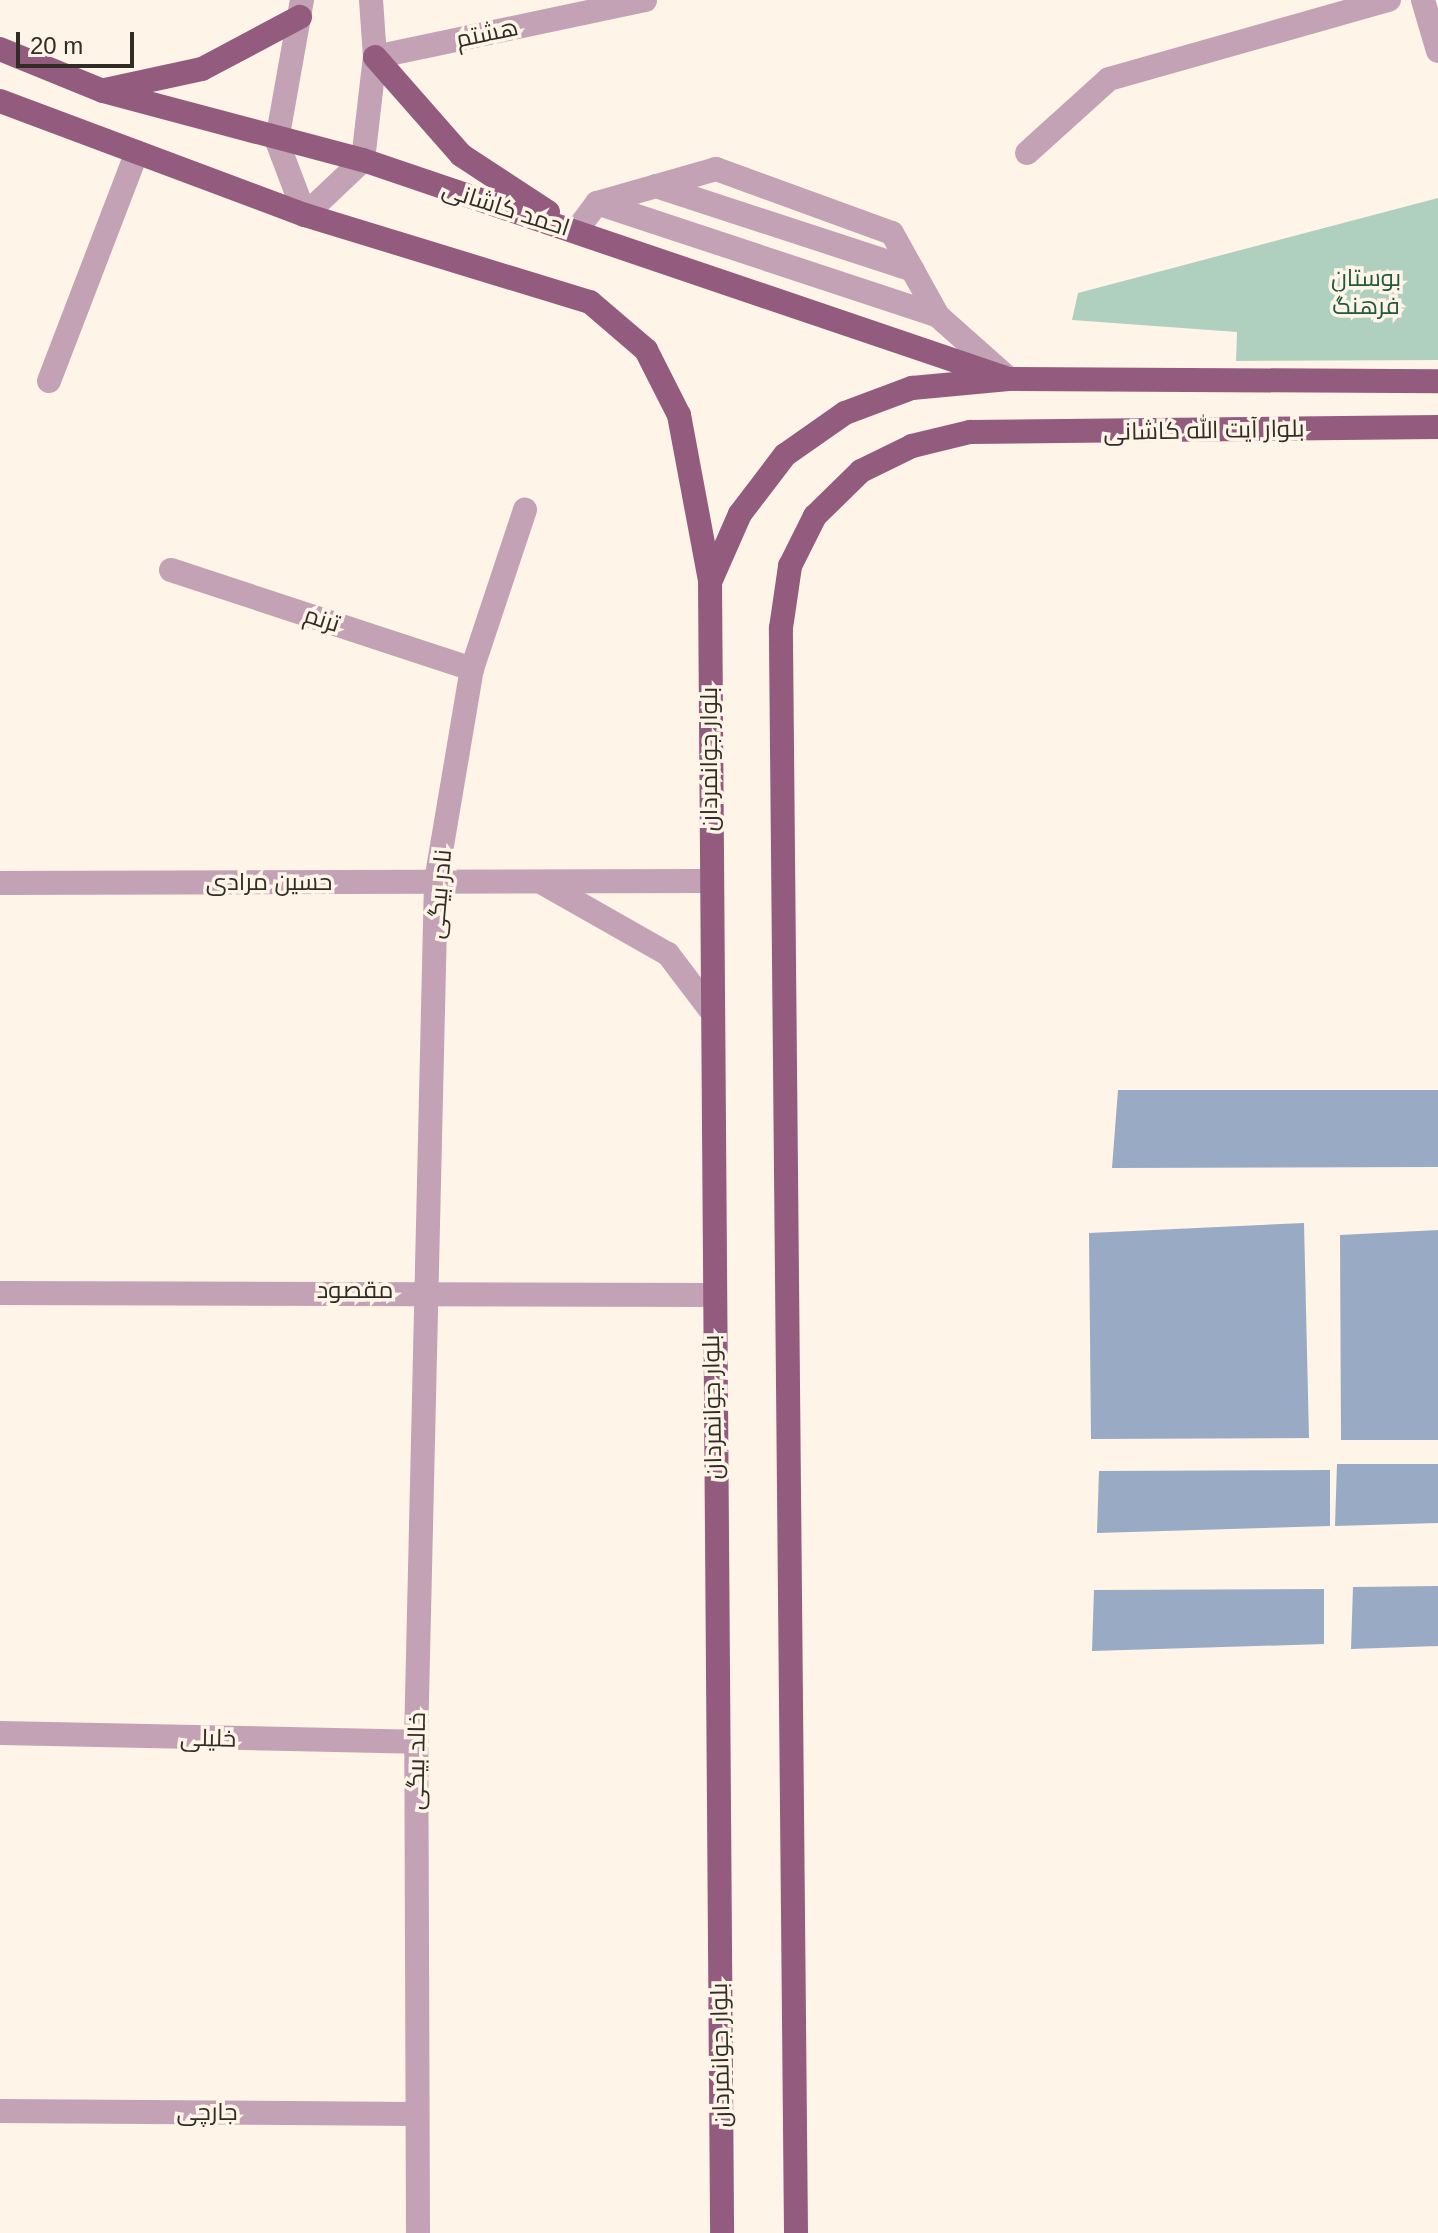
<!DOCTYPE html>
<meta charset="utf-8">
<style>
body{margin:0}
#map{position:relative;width:1438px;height:2233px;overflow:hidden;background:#fef4e7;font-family:Arial,Cairo,sans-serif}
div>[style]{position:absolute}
.forest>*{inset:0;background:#b0d0bf}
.water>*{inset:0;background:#99abc4}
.minor>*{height:24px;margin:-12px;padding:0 12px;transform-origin:12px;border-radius:12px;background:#c2a2b4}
.major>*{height:24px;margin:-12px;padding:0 12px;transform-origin:12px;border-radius:12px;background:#935c7e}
span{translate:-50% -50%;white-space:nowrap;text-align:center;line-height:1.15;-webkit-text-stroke:7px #fef4e7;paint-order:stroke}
.street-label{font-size:24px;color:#312c26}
.park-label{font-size:24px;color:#225940}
.scale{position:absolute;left:16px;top:32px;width:118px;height:36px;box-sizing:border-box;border:4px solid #312c26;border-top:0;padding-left:10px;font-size:24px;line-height:28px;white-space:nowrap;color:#312c26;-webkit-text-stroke:6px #fef4e7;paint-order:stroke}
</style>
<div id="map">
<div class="forest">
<i style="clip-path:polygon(1438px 198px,1438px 360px,1236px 361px,1237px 332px,1072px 320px,1078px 293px)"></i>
</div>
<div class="water">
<i style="clip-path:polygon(1118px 1090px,1438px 1090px,1438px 1167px,1112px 1168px)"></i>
<i style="clip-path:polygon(1304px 1223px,1309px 1438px,1091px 1439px,1089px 1233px)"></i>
<i style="clip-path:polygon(1438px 1230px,1438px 1440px,1341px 1440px,1340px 1235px)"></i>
<i style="clip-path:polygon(1337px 1464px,1438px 1464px,1438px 1523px,1335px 1526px)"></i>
<i style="clip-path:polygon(1330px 1470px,1330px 1526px,1097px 1533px,1099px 1471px)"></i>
<i style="clip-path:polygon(1438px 1586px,1438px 1646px,1351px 1649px,1353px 1587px)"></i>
<i style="clip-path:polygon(1324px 1589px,1324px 1644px,1092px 1651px,1094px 1590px)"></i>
</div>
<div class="minor">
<i style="left:302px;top:0;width:143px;rotate:100.1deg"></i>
<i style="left:277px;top:141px;width:79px;rotate:69.3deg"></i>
<i style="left:305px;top:215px;width:80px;rotate:-43.5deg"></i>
<i style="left:363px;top:160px;width:104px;rotate:-83.4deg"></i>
<i style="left:375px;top:57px;width:57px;rotate:-94deg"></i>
<i style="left:1423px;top:0;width:53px;rotate:73.6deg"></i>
<i style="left:375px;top:57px;width:276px;rotate:-11.9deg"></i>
<i style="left:1027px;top:153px;width:110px;rotate:-42.1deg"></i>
<i style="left:1109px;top:79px;width:291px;rotate:-15.8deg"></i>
<i style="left:656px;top:186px;width:270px;rotate:18.1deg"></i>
<i style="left:597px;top:203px;width:359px;rotate:18.3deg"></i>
<i style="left:576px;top:231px;width:35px;rotate:-53deg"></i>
<i style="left:597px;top:203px;width:124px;rotate:-15.9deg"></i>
<i style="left:716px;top:169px;width:187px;rotate:20deg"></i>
<i style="left:892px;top:233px;width:95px;rotate:61deg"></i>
<i style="left:938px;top:316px;width:95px;rotate:41.6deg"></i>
<i style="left:49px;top:381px;width:245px;rotate:-69deg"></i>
<i style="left:171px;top:570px;width:317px;rotate:18.2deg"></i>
<i style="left:541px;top:882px;width:146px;rotate:29.6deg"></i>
<i style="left:668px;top:954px;width:68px;rotate:52.8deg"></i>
<i style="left:0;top:883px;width:708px;rotate:-0.16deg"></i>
<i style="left:0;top:1293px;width:711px;rotate:0.16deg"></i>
<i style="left:0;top:1733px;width:416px;rotate:1.2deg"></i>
<i style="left:0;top:2111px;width:415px;rotate:0.4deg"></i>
<i style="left:418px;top:2233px;width:491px;rotate:-90.2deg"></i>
<i style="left:416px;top:1742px;width:861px;rotate:-88.67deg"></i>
<i style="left:436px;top:881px;width:215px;rotate:-80.4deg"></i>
<i style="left:472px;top:669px;width:168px;rotate:-71.6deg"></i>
</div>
<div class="major">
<i style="left:0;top:49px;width:111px;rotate:22.2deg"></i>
<i style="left:103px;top:91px;width:269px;rotate:14.9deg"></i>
<i style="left:363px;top:160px;width:682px;rotate:18.73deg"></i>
<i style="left:375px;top:57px;width:130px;rotate:48.7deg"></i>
<i style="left:461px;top:155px;width:104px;rotate:33.2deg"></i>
<i style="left:105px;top:90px;width:99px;rotate:-12.2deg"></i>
<i style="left:202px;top:69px;width:111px;rotate:-28deg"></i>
<i style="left:0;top:101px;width:326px;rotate:20.5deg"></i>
<i style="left:305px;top:215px;width:298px;rotate:17deg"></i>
<i style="left:590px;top:302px;width:74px;rotate:40.6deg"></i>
<i style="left:646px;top:350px;width:73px;rotate:63.1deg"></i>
<i style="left:679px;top:415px;width:169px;rotate:79.4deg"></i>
<i style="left:710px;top:581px;width:1652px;rotate:89.58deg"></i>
<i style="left:711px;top:580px;width:72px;rotate:-66.3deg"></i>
<i style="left:740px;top:514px;width:74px;rotate:-52.7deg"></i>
<i style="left:785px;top:455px;width:73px;rotate:-35deg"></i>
<i style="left:845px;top:413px;width:72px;rotate:-20.5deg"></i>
<i style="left:912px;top:388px;width:97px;rotate:-5.3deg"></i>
<i style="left:1009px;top:379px;width:429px;rotate:0.3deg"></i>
<i style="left:796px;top:2233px;width:1605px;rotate:-90.54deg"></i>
<i style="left:781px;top:628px;width:63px;rotate:-81.7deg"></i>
<i style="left:790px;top:566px;width:56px;rotate:-63.4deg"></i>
<i style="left:815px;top:516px;width:64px;rotate:-44.4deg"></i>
<i style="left:861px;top:471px;width:57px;rotate:-26.1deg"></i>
<i style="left:912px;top:446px;width:60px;rotate:-13.6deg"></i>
<i style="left:970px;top:432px;width:468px;rotate:-0.6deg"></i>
</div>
<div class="street-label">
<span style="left:487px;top:33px;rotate:-12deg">هشتم</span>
<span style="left:506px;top:208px;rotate:18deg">احمد کاشانی</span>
<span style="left:1204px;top:430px;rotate:-1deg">بلوار آیت الله کاشانی</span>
<span style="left:322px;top:619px;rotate:18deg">ترنم</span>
<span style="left:709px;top:759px;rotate:-90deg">بلوار جوانمردان</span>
<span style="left:269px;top:882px">حسین مرادی</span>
<span style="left:439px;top:894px;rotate:-85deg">نادر بیگی</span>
<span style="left:355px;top:1290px">مقصود</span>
<span style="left:712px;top:1407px;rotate:-91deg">بلوار جوانمردان</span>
<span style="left:208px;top:1738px;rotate:1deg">خلیلی</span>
<span style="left:416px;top:1761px;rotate:-89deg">خالد بیگی</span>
<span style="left:720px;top:2055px;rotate:-91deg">بلوار جوانمردان</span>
<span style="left:207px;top:2112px">جارچی</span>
</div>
<div class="park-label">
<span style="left:1366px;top:292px">بوستان<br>فرهنگ</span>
</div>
<div class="scale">20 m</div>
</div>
